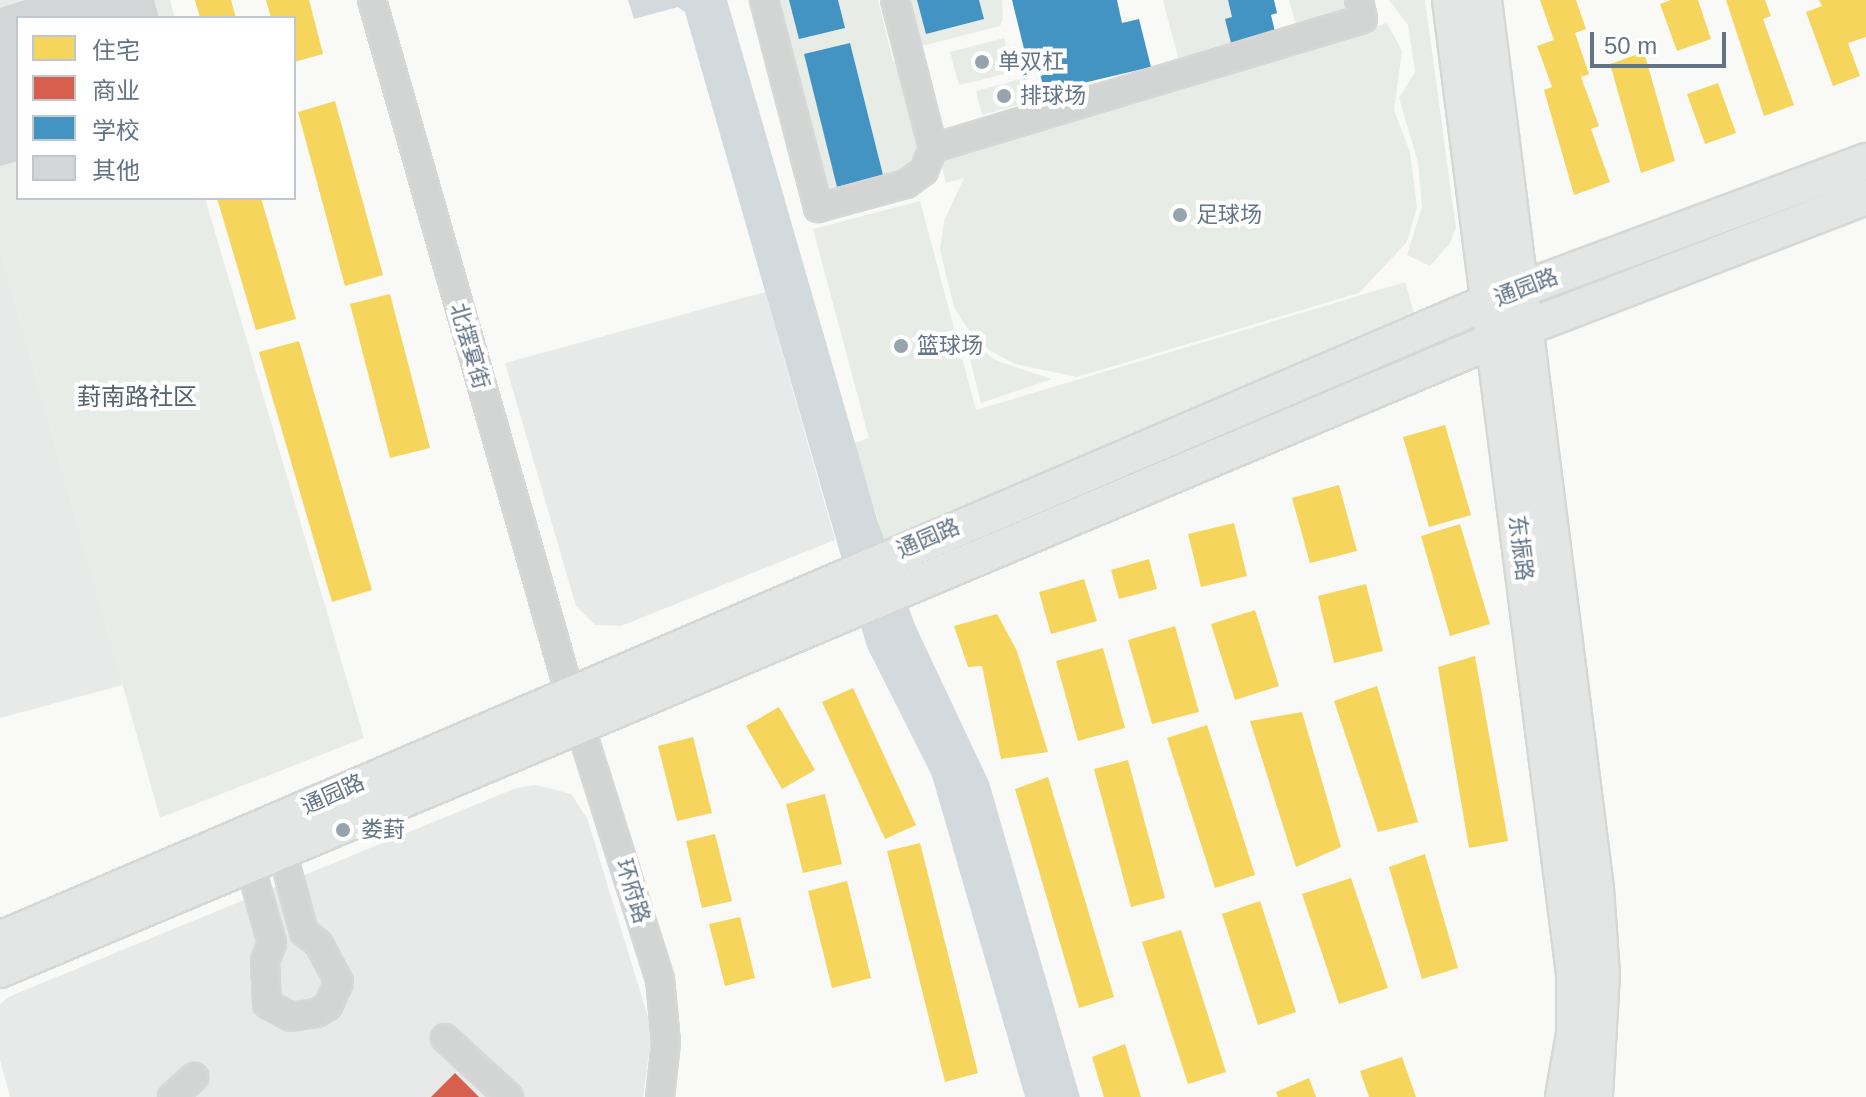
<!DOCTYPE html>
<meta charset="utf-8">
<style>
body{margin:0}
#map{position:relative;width:1866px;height:1097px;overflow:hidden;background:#f9f9f8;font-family:Arial,"Noto Sans SC",sans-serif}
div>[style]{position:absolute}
.built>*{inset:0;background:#e8eaea}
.green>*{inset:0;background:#e8ece6}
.water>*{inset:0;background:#d2dadd}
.homes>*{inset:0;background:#f6d55c}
.shops>*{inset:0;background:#d6604d}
.schools>*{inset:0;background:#4393c3}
.building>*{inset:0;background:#d3d5d6}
.roads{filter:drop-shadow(2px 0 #d6d7d7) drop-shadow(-2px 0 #d6d7d7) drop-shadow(0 2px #d6d7d7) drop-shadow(0 -2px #d6d7d7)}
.minor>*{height:26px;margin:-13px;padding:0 13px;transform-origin:13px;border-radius:13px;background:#d3d4d4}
.major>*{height:34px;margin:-17px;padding:0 17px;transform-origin:17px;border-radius:17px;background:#e4e5e5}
.dots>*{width:22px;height:22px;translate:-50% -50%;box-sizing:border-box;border:4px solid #fff;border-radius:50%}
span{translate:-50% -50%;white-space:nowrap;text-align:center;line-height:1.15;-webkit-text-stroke:8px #fff;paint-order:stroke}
.poi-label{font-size:22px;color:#627485}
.left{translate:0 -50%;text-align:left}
.street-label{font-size:22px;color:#627485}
.neighbourhood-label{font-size:24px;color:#55626f}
.legend{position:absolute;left:16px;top:16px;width:280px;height:184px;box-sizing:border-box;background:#fff;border:2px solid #c0c7ce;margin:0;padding:10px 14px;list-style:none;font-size:24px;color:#627485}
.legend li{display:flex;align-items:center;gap:16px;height:40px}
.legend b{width:40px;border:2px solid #c0c7ce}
.scale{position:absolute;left:1590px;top:32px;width:136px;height:36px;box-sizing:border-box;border:4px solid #627485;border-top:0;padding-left:10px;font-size:24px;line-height:28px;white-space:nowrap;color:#627485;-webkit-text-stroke:6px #fff;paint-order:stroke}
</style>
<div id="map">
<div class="built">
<i style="clip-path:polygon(0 247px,123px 685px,0 718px)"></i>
<i style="clip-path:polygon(765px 292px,835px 540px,621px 626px,595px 625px,576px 606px,505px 363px)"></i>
<i style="clip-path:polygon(536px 785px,571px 794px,587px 818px,652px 1030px,643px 1097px,10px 1097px,0 1060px,0 1004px,8px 997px,516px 788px)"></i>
</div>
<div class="green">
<i style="clip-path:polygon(0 0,170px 0,175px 18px,18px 18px,18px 198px,205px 198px,364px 738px,160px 818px,0 247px)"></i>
<i style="clip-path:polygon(767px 0,878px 0,893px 61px,907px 59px,926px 135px,901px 180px,819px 203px)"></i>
<i style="clip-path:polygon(907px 0,1002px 0,1003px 19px,1000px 26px,918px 47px)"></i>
<i style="clip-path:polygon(1163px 0,1228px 0,1232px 17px,1225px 20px,1233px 51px,1180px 65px)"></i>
<i style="clip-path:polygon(1289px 0,1351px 0,1355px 13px,1297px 28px)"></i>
<i style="clip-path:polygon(1389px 0,1425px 0,1456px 228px,1450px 243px,1430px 266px,1407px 255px,1422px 207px,1418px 162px,1399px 98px,1415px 72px,1408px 25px)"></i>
<i style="clip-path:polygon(1387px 23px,1402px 51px,1394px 110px,1410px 152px,1417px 207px,1407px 242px,1359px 293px,1077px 377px,1015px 364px,989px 350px,967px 328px,954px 307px,940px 250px,944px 221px,964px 178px,946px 183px,940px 159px)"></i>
<i style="clip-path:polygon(1004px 38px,1013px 72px,959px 85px,950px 52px)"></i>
<i style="clip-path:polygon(1026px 78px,1033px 101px,982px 115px,976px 91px)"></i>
<i style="clip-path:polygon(920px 201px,976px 410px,1405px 282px,1417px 323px,886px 546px,854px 443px,869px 438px,813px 229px)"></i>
<i style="clip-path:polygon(964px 336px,997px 361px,1052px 379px,981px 403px)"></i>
</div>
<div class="water">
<i style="clip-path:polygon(628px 0,727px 0,877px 519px,915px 625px,989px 782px,1080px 1097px,1025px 1097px,932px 776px,867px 647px,685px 12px,678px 7px,634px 19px)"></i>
</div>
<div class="homes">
<i style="clip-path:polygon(195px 0,231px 0,236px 18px,200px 18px)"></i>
<i style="clip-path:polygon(266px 0,309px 0,323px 54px,294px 62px,294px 18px,271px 18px)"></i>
<i style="clip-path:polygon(1540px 0,1576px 0,1586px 29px,1575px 33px,1589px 74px,1581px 77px,1599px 126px,1591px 129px,1610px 182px,1574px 195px,1544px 90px,1552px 87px,1537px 46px,1554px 40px)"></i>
<i style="clip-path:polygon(1671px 0,1698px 0,1711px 39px,1677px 51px,1660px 4px)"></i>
<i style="clip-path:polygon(1726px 0,1765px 0,1771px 16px,1763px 19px,1794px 105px,1764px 116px)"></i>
<i style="clip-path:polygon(1819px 0,1866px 0,1866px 37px,1848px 43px,1860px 76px,1833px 86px,1806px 12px,1822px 6px)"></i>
<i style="clip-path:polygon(1644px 52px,1675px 161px,1641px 173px,1610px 64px)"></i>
<i style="clip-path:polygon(1718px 83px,1736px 133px,1705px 144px,1687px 94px)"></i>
<i style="clip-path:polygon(335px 101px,383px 275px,345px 286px,298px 112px)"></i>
<i style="clip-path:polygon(217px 198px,261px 198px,296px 319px,256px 330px)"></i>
<i style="clip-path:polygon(390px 294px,430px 448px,390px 458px,350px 304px)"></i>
<i style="clip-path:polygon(299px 341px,372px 590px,332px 602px,259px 352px)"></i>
<i style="clip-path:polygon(1445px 425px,1471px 515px,1429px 527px,1403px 437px)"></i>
<i style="clip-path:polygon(1339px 485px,1357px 551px,1310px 563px,1292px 498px)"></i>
<i style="clip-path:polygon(1234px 523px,1247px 576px,1201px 587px,1188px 534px)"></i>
<i style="clip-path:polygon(1460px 524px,1490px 624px,1450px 636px,1421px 536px)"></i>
<i style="clip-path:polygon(1149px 559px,1157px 589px,1119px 599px,1111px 570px)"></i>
<i style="clip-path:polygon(1084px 579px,1097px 621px,1051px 634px,1039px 592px)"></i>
<i style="clip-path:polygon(1366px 584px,1383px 651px,1334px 663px,1318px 596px)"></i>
<i style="clip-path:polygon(1255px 610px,1279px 686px,1235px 700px,1211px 624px)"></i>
<i style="clip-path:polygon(997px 614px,1017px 651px,1048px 752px,1001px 759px,982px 666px,968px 667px,954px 626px)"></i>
<i style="clip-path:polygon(1175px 626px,1199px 712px,1152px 724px,1128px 640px)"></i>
<i style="clip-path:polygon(1103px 648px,1125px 728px,1078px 741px,1056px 661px)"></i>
<i style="clip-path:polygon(1475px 656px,1508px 841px,1469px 848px,1438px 667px)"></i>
<i style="clip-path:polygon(1377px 686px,1418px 822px,1378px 832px,1334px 701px)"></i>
<i style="clip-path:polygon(853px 688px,916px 825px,885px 839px,822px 702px)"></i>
<i style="clip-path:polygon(779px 707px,815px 770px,782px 789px,746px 726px)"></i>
<i style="clip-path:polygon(1302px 712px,1341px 847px,1296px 867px,1250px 721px)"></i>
<i style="clip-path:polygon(1207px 725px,1255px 875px,1215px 888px,1167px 738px)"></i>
<i style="clip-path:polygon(693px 737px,712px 813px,677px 821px,658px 746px)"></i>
<i style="clip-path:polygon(1128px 760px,1165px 898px,1131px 907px,1094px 769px)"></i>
<i style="clip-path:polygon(1048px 777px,1114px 997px,1079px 1008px,1015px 789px)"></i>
<i style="clip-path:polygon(825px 794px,842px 864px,803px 873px,786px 804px)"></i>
<i style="clip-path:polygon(715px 834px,732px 901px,702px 908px,686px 841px)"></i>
<i style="clip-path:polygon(920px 843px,978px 1073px,945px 1082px,887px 851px)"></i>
<i style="clip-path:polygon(1425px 854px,1458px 968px,1422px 979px,1389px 867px)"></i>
<i style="clip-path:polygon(1351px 878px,1388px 988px,1339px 1004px,1302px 894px)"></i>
<i style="clip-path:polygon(847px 881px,871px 978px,832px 988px,808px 891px)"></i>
<i style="clip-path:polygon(1260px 901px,1296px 1012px,1258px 1025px,1222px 914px)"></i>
<i style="clip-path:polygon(740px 917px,755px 978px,725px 986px,709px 924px)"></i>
<i style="clip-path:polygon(1181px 930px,1226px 1072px,1188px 1084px,1142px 942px)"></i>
<i style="clip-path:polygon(1125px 1044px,1141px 1097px,1104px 1097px,1092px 1057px)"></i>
<i style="clip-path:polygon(1402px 1057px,1416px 1097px,1369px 1097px,1360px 1071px)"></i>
<i style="clip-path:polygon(1309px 1078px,1316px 1097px,1278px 1097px,1276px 1092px)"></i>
</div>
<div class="shops">
<i style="clip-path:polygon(455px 1073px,479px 1097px,431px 1097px)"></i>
</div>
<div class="schools">
<i style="clip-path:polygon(789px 0,838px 0,845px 28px,799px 39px)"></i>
<i style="clip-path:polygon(917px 0,979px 0,984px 19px,926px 34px)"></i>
<i style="clip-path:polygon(1012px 0,1117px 0,1122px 23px,1139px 19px,1151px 67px,1045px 92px,1039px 71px,1021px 76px,1015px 51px,1024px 49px)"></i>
<i style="clip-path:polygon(1228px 0,1274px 0,1277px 13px,1271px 15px,1277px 40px,1233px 51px,1225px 19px,1232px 17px)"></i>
<i style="clip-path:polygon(850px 43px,883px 175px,837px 187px,804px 54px)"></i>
</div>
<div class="building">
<i style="clip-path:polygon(25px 0,154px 0,159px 18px,18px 18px,18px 161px,0 166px,0 8px)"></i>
</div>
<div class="roads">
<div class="minor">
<i style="left:372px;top:0;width:719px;rotate:74.09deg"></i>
<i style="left:569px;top:691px;width:302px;rotate:72.5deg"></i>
<i style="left:660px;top:979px;width:63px;rotate:84.6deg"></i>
<i style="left:666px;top:1042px;width:55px;rotate:96.2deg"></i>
<i style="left:764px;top:0;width:215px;rotate:75.4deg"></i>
<i style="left:818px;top:208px;width:91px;rotate:-15.3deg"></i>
<i style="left:906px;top:184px;width:22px;rotate:-36deg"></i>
<i style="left:924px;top:171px;width:25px;rotate:-69deg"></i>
<i style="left:895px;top:0;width:153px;rotate:75.6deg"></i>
<i style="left:933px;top:148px;width:449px;rotate:-16.7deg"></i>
<i style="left:1363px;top:19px;width:19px;rotate:-102deg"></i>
<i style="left:250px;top:865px;width:81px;rotate:74.2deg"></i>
<i style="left:272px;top:943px;width:19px;rotate:111deg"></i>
<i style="left:265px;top:961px;width:43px;rotate:87.3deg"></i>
<i style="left:267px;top:1004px;width:27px;rotate:28deg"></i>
<i style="left:291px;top:1017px;width:26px;rotate:-9deg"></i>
<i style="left:317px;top:1013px;width:13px;rotate:-32deg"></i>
<i style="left:328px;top:1006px;width:26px;rotate:-65deg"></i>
<i style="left:339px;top:982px;width:43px;rotate:-117.8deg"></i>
<i style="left:319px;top:944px;width:19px;rotate:-141deg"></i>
<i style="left:304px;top:932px;width:84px;rotate:-105.2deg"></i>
<i style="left:445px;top:1038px;width:87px;rotate:42.7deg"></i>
<i style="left:172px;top:1097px;width:30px;rotate:-42deg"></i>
</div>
<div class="major">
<i style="left:1450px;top:0;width:982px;rotate:82.74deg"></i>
<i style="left:1574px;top:974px;width:60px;rotate:90deg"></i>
<i style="left:1574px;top:1034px;width:64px;rotate:99.9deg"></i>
<i style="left:1484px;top:0;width:896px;rotate:82.82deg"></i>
<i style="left:1596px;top:889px;width:85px;rotate:86deg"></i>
<i style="left:1602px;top:974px;width:123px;rotate:93.3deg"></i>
<i style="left:0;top:939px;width:1621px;rotate:-23.18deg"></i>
<i style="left:1490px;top:301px;width:401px;rotate:-20.4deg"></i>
<i style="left:0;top:970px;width:1621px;rotate:-22.86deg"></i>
<i style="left:1494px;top:340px;width:399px;rotate:-21deg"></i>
</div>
</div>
<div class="dots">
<i style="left:982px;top:62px;background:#97a3ad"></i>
<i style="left:1004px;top:96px;background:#97a3ad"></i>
<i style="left:1180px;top:215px;background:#97a3ad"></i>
<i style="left:901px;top:346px;background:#97a3ad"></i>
<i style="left:343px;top:830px;background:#97a3ad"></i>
</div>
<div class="poi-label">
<span class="left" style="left:998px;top:62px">单双杠</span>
<span class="left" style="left:1020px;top:96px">排球场</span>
<span class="left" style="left:1196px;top:215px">足球场</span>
<span class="left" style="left:917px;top:346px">篮球场</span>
<span class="left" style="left:361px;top:830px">娄葑</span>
</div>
<div class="street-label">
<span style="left:1526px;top:287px;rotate:-21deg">通园路</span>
<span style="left:470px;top:346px;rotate:74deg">北摆宴街</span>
<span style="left:928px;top:538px;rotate:-23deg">通园路</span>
<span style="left:1521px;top:548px;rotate:83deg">东振路</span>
<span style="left:333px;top:794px;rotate:-24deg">通园路</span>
<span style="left:633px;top:891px;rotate:73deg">环府路</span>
</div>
<div class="neighbourhood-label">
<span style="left:137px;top:397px">葑南路社区</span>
</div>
<ul class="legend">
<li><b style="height:22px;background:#f6d55c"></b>住宅</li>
<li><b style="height:22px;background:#d6604d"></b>商业</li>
<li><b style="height:22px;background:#4393c3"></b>学校</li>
<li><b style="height:22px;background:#d3d5d6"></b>其他</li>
</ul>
<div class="scale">50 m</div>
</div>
